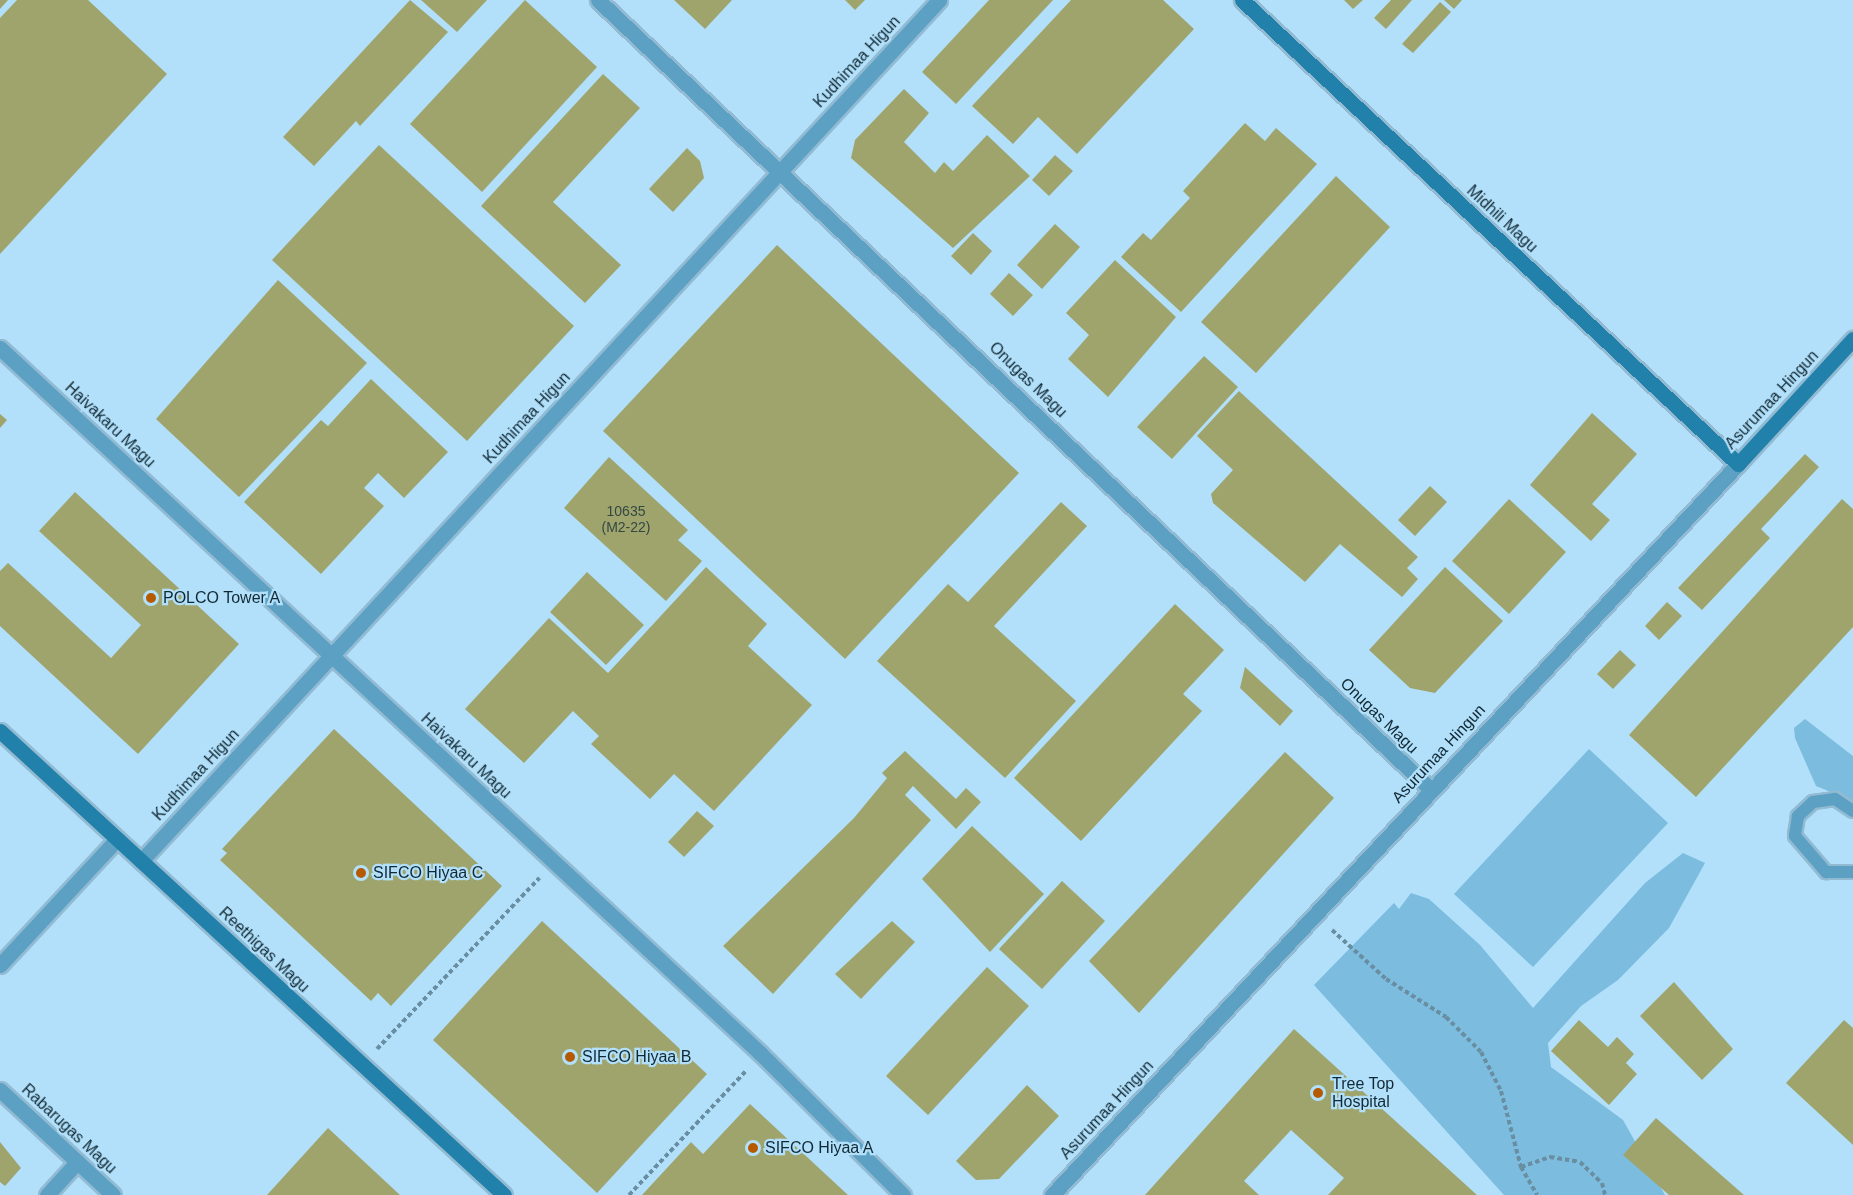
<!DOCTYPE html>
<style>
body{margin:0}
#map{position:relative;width:1853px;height:1195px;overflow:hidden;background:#b2e0fa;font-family:Arial,sans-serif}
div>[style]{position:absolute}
.green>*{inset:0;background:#7bbcdf}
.building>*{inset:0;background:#9fa46d}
.path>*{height:4px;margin-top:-2px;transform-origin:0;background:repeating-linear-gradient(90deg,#698da1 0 4.5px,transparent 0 7.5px)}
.roads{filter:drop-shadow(2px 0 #92bbd3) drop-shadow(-2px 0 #92bbd3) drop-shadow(0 2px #92bbd3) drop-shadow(0 -2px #92bbd3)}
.lane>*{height:12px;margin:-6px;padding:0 6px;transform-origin:6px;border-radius:6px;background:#5ca0c4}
.street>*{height:15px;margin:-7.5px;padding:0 7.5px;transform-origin:7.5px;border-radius:7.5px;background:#5ca0c4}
.secondary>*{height:15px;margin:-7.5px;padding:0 7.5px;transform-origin:7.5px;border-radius:7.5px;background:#2281ab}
.dots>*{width:16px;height:16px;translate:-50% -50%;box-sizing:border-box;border:3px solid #b2e0fa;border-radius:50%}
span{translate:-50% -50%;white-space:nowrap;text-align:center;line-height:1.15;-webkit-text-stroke:4.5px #b2e0fa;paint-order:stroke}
.number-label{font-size:14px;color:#344843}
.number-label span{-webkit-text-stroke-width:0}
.street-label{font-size:16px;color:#112935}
.poi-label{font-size:16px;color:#112935}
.left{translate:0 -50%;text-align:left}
</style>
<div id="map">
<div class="green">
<i style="clip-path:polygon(1805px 719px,1853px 756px,1853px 801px,1816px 786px,1795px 738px,1794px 728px)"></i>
<i style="clip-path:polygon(1589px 749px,1668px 823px,1533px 967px,1454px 894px)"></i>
<i style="clip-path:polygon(1683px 853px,1705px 863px,1669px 928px,1618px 980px,1581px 1006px,1548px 1043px,1551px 1067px,1623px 1120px,1665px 1195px,1504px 1195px,1314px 985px,1394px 903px,1399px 909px,1411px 893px,1429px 899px,1480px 945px,1533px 1008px,1645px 883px)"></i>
</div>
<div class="building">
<i style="clip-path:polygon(0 0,8px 0,0 9px)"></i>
<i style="clip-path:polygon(17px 0,88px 0,167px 74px,0 254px,0 18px)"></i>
<i style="clip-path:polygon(410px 0,448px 32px,360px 126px,356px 121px,314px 166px,283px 137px)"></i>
<i style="clip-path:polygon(421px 0,487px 0,457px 32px)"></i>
<i style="clip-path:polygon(525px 0,597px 67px,482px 192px,410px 124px)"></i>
<i style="clip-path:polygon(674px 0,732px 0,705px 29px)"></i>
<i style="clip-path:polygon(845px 0,865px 0,855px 10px)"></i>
<i style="clip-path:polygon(989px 0,1053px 0,956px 104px,922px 72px)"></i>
<i style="clip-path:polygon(1071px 0,1163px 0,1194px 29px,1077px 154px,1038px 117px,1013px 144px,972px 106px)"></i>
<i style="clip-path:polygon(1344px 0,1363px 0,1353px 9px)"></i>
<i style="clip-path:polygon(1391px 0,1412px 0,1386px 29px,1374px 18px)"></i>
<i style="clip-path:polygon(1444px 0,1462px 0,1454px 9px)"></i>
<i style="clip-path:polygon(1440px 2px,1451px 12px,1413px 53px,1402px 44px)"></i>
<i style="clip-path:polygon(603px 74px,640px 108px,553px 202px,621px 265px,585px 303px,481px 206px)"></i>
<i style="clip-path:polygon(904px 89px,929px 113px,904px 142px,935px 173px,944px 162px,953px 171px,987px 135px,1030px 176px,953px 248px,851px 158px,855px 140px)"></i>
<i style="clip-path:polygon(1245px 123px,1265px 141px,1276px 128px,1317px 164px,1181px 312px,1121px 257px,1143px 233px,1151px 240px,1190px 198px,1183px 191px)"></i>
<i style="clip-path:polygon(379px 145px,574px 326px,467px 441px,272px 260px)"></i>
<i style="clip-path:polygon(687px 148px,700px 161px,704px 178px,673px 212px,649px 189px)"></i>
<i style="clip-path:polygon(1055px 155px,1073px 171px,1049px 196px,1032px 180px)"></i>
<i style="clip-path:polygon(1336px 176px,1390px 227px,1256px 373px,1201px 322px)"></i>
<i style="clip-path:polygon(1055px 224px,1080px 247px,1042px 289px,1017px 265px)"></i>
<i style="clip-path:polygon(973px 233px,992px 251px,971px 275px,951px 256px)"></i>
<i style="clip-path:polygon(777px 245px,1019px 473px,845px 659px,603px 431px)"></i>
<i style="clip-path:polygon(1115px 260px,1176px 317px,1108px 397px,1068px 359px,1089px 335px,1066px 313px)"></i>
<i style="clip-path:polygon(1009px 273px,1033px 295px,1013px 316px,990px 294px)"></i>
<i style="clip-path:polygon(278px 280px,367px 363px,239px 497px,156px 419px)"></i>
<i style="clip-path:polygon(1204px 356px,1238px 387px,1172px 459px,1137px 427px)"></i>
<i style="clip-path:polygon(371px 379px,448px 452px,404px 498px,378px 473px,364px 488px,384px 506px,321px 574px,244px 502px,321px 420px,328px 426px)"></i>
<i style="clip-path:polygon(1239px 391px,1418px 557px,1407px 568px,1418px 579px,1402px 597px,1340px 544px,1305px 582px,1213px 503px,1211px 494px,1233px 470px,1197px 436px)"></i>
<i style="clip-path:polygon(1592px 413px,1637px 454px,1592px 504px,1610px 520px,1591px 541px,1530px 485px)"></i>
<i style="clip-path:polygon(0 414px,7px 420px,0 428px)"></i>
<i style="clip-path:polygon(1805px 454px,1819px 467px,1761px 529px,1770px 538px,1702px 610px,1678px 588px)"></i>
<i style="clip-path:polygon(609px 457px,688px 530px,678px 540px,702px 561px,666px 601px,564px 508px)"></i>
<i style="clip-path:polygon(1430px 486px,1447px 502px,1415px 536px,1398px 520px)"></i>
<i style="clip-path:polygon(75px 492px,239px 644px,138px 754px,0 626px,0 571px,8px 563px,111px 658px,141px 625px,39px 531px)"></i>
<i style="clip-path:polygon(1509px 499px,1566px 552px,1509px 614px,1452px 561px)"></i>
<i style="clip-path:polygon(1842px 499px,1853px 509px,1853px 627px,1696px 797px,1629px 735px)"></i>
<i style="clip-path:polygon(1061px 502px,1087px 526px,994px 626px,1076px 701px,1005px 778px,877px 661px,948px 584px,968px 602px)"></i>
<i style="clip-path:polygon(706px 567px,767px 624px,748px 646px,812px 705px,714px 811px,674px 774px,650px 799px,591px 744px,599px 736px,573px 711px,524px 763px,465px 709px,549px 618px,608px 673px)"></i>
<i style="clip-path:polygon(1445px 567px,1503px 621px,1435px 693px,1410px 688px,1369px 650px)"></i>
<i style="clip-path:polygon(587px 572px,644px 625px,606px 665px,550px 612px)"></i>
<i style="clip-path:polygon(1667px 602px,1682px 616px,1659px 640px,1645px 626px)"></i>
<i style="clip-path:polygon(1175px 604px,1224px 650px,1183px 694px,1202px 711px,1081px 841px,1014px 778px)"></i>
<i style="clip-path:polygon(1620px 650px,1636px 665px,1613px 689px,1597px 674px)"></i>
<i style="clip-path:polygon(1245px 667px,1293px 711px,1280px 726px,1240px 688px)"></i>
<i style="clip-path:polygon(334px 729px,502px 886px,391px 1006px,378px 993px,371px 1001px,220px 860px,227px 853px,222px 849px)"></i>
<i style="clip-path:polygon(905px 751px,956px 799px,966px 788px,981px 802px,956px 829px,913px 786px,905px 795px,931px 820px,773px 994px,723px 946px,854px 818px,887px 778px,882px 773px)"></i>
<i style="clip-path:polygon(1285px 752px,1334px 798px,1139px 1013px,1089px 961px)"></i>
<i style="clip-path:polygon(697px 811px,714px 826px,684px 857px,668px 842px)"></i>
<i style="clip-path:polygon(972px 826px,1044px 894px,990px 952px,922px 879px)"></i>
<i style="clip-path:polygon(1062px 881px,1105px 921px,1042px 989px,999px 949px)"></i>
<i style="clip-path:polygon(542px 921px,707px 1074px,597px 1193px,433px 1040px)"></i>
<i style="clip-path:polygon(892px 921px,915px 942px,861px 999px,835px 974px)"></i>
<i style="clip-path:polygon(987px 967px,1029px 1006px,928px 1115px,886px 1076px)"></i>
<i style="clip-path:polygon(1674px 982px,1733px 1049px,1702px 1080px,1640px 1016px)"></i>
<i style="clip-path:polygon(1579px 1020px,1608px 1047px,1617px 1037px,1634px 1054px,1626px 1063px,1637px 1074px,1609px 1105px,1551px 1051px)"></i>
<i style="clip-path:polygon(1844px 1020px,1853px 1028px,1853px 1145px,1786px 1083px)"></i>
<i style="clip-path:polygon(1294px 1029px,1477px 1195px,1328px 1195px,1344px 1178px,1291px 1130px,1244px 1181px,1259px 1195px,1145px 1195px)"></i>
<i style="clip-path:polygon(1027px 1085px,1059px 1116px,999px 1179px,976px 1180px,956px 1161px)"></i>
<i style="clip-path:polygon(750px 1104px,848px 1195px,642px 1195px,691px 1142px,703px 1154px)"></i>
<i style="clip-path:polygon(1656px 1118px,1744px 1195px,1669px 1195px,1623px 1155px)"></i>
<i style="clip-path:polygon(328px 1128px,400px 1195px,267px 1195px)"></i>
<i style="clip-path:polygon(0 1142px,21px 1168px,5px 1186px,0 1182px)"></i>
</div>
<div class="path">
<i style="left:1332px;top:930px;width:73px;rotate:42.2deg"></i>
<i style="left:1386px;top:979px;width:71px;rotate:32.3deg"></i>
<i style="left:1446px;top:1017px;width:49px;rotate:45deg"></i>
<i style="left:1481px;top:1052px;width:44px;rotate:62.9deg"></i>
<i style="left:1501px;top:1091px;width:79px;rotate:75.3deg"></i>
<i style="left:1521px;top:1167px;width:32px;rotate:60deg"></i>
<i style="left:377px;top:1049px;width:236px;rotate:-46.5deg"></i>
<i style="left:1521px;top:1167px;width:31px;rotate:-19deg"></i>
<i style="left:1550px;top:1157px;width:30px;rotate:9deg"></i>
<i style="left:1580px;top:1162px;width:30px;rotate:44deg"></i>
<i style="left:1602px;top:1183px;width:12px;rotate:76deg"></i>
<i style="left:629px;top:1195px;width:172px;rotate:-46.7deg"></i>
</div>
<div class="roads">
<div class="lane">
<i style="left:1853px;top:811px;width:22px;rotate:-146deg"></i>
<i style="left:1835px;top:799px;width:22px;rotate:172deg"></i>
<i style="left:1813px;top:802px;width:21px;rotate:137deg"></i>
<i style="left:1798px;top:816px;width:20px;rotate:99deg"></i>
<i style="left:1795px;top:836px;width:48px;rotate:49.3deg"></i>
<i style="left:1826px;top:872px;width:27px"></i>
</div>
<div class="street">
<i style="left:598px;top:0;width:1147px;rotate:43.48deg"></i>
<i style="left:0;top:348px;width:1038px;rotate:42.85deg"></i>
<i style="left:761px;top:1054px;width:200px;rotate:44.8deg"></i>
<i style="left:141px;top:861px;width:1174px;rotate:-47.17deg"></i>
<i style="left:0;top:965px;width:172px;rotate:-47.1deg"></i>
<i style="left:0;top:1090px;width:154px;rotate:42.9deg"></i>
<i style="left:47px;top:1195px;width:45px;rotate:-47.7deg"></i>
<i style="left:1052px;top:1195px;width:1002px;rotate:-46.82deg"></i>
</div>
<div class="secondary">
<i style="left:1242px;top:0;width:679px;rotate:43.09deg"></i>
<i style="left:1738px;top:464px;width:170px;rotate:-47.4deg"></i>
<i style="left:0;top:731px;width:685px;rotate:42.63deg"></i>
</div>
</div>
<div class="dots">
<i style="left:151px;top:598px;background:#b65a01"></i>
<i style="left:361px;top:873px;background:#b65a01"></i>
<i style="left:570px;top:1057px;background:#b65a01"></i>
<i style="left:1318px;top:1093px;background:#b65a01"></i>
<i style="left:753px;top:1148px;background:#b65a01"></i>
</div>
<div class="number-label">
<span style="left:626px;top:519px">10635<br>(M2-22)</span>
</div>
<div class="street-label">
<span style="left:857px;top:62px;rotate:-47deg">Kudhimaa Higun</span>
<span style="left:1502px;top:219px;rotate:43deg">Midhili Magu</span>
<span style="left:1028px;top:380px;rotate:44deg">Onugas Magu</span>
<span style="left:1772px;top:400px;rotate:-47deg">Asurumaa Hingun</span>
<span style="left:527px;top:418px;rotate:-47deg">Kudhimaa Higun</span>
<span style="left:110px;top:425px;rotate:43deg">Haivakaru Magu</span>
<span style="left:1379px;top:716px;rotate:44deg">Onugas Magu</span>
<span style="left:1439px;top:754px;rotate:-47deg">Asurumaa Hingun</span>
<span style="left:466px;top:756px;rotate:43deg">Haivakaru Magu</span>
<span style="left:196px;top:775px;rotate:-47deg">Kudhimaa Higun</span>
<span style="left:264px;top:950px;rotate:43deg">Reethigas Magu</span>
<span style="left:1107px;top:1110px;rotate:-47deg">Asurumaa Hingun</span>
<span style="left:69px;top:1129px;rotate:43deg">Rabarugas Magu</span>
</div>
<div class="poi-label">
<span class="left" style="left:163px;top:598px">POLCO Tower A</span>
<span class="left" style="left:373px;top:873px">SIFCO Hiyaa C</span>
<span class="left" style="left:582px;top:1057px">SIFCO Hiyaa B</span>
<span class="left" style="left:1332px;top:1093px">Tree Top<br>Hospital</span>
<span class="left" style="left:765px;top:1148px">SIFCO Hiyaa A</span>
</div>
</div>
